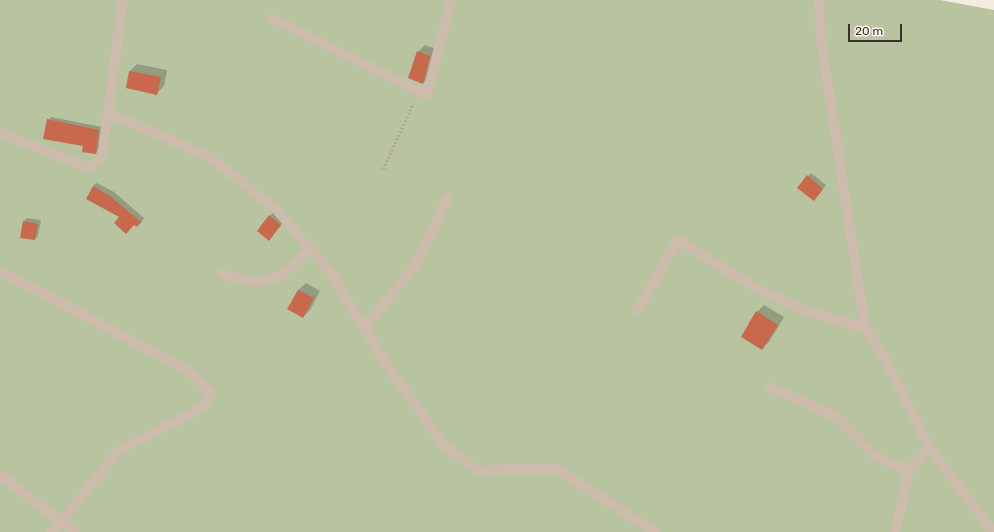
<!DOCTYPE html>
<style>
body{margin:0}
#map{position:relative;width:994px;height:532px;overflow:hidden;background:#f4ebe1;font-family:Rubik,sans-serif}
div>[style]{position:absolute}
.green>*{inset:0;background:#b8c4a0}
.shadow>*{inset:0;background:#0003}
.building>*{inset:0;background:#c8694b}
.path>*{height:2.5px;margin-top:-1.25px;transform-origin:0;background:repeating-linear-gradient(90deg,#b9a596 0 2px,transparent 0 4px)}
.minor>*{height:10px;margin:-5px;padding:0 5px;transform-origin:5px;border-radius:5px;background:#cdbbac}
span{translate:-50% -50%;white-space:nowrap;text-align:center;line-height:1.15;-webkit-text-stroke:3.5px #fbf5ee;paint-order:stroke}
.scale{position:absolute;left:848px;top:24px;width:54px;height:18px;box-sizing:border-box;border:2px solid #3b302b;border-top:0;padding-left:5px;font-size:12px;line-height:14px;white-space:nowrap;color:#3b302b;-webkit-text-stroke:3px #fbf5ee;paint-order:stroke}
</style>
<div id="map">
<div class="green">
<i style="clip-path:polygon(0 0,940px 0,994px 10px,994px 532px,0 532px)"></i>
</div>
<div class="shadow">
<i style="clip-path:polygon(425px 45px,437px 49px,430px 76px,423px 83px,418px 52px)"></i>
<i style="clip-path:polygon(137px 64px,167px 70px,164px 86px,157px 93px,127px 87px,130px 71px)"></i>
<i style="clip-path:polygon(51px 117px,102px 127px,99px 149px,96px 153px,84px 145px,48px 120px)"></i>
<i style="clip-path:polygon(811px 173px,826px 185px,817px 197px,808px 176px)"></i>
<i style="clip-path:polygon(97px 183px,114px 192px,144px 218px,141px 223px,137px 226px,121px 217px,93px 186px)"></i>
<i style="clip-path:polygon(273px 212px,284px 221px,272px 236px,258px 231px)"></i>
<i style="clip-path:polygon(27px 218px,41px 220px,38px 236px,35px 239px,24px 221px)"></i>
<i style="clip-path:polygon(306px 283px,320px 291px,310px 310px,303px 317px,288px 309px,298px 290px)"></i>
<i style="clip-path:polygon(764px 305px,784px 317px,769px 342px,762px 349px,757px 312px)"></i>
</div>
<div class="building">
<i style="clip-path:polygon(417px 51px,430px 56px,423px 84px,408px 78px)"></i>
<i style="clip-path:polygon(129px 71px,161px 77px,157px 95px,126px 88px)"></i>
<i style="clip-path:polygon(47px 119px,99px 130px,96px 154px,82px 152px,83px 146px,43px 139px)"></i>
<i style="clip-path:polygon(807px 175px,823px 189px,814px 201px,797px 188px)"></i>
<i style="clip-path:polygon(93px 186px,110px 196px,141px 222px,137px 227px,134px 225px,126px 234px,114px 223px,119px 217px,86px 199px)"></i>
<i style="clip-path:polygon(269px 215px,281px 225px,269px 241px,257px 231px)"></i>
<i style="clip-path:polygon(23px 221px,38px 224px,35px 240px,20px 238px)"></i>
<i style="clip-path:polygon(298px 290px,314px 298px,303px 318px,287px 309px)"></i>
<i style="clip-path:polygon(756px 311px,778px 325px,762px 350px,741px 337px)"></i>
</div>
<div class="path">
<i style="left:383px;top:169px;width:72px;rotate:-65.2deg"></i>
</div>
<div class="minor">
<i style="left:819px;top:0;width:33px;rotate:88deg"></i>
<i style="left:820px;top:33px;width:298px;rotate:81.3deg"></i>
<i style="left:865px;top:328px;width:37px;rotate:57deg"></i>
<i style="left:885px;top:359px;width:98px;rotate:63.4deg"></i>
<i style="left:929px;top:447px;width:106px;rotate:53deg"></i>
<i style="left:272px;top:18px;width:173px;rotate:26.4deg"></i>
<i style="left:427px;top:95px;width:98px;rotate:-75.8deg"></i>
<i style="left:108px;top:113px;width:109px;rotate:23.3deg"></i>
<i style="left:208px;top:156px;width:86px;rotate:37.9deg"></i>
<i style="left:276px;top:209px;width:84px;rotate:49.3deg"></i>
<i style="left:331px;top:273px;width:103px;rotate:58.9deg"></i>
<i style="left:384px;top:361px;width:102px;rotate:54.6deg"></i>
<i style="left:443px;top:444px;width:44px;rotate:37.6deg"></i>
<i style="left:478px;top:471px;width:33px;rotate:-3deg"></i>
<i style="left:511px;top:469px;width:46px"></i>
<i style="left:557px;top:469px;width:117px;rotate:32.7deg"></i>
<i style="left:0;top:133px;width:96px;rotate:21.5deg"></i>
<i style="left:89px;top:168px;width:17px;rotate:-40deg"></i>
<i style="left:102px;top:157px;width:158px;rotate:-82.4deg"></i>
<i style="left:0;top:272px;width:60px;rotate:26.6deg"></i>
<i style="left:54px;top:299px;width:153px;rotate:28.1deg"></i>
<i style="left:189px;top:371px;width:30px;rotate:44deg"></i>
<i style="left:211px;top:392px;width:16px;rotate:117deg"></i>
<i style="left:204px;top:406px;width:11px;rotate:146deg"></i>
<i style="left:195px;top:412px;width:86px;rotate:153.1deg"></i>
<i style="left:118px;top:451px;width:91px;rotate:128.8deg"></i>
<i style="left:61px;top:522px;width:77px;rotate:-142.4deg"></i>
<i style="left:222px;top:273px;width:9px;rotate:27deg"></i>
<i style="left:230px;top:277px;width:28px;rotate:10deg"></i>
<i style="left:258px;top:282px;width:25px;rotate:-16deg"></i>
<i style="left:282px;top:275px;width:39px;rotate:-44deg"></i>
<i style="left:637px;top:311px;width:82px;rotate:-60deg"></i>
<i style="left:678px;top:240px;width:93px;rotate:31.8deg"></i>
<i style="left:757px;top:289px;width:57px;rotate:23.9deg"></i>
<i style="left:809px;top:312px;width:58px;rotate:15.9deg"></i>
<i style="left:364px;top:328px;width:82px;rotate:-50.5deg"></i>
<i style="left:416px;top:265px;width:73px;rotate:-64.8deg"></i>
<i style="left:770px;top:387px;width:73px;rotate:24.1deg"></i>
<i style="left:837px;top:417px;width:54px;rotate:45.7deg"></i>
<i style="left:875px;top:456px;width:37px;rotate:24deg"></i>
<i style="left:909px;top:471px;width:31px;rotate:-50deg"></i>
<i style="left:51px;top:532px;width:14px;rotate:-45deg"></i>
<i style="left:61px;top:522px;width:17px;rotate:36deg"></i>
<i style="left:895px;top:532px;width:63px;rotate:-77.1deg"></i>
</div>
<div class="scale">20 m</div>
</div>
